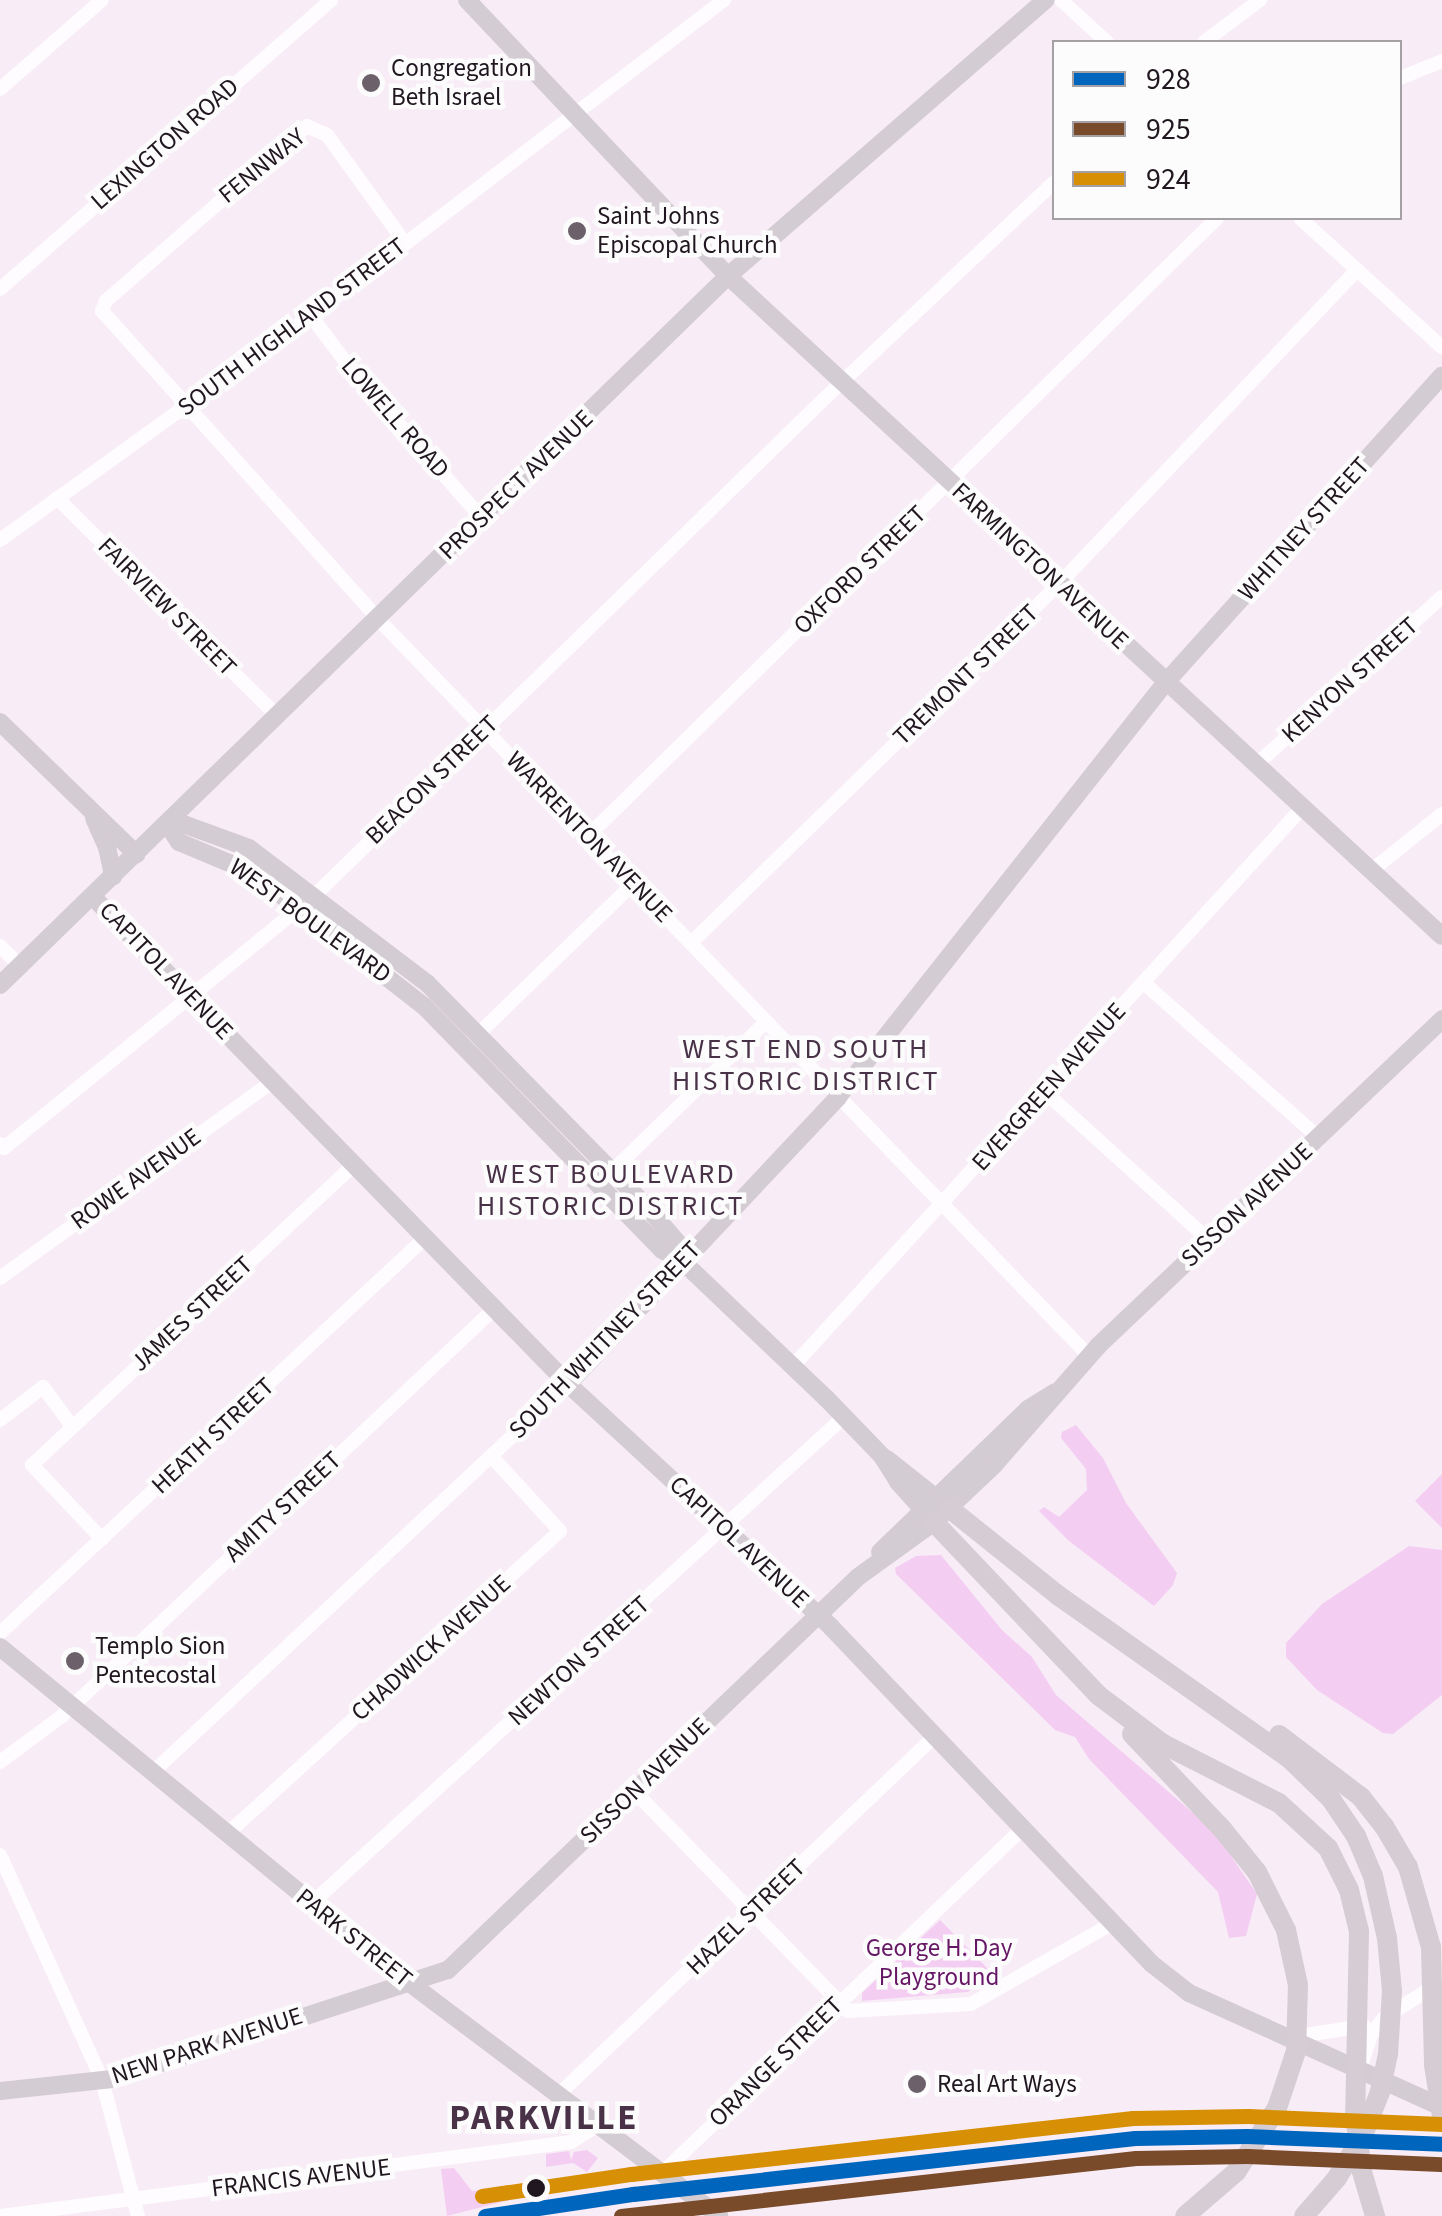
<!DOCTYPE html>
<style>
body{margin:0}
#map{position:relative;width:1442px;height:2216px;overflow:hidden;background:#f8ecf7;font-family:"Source Sans 3",sans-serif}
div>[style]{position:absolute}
.green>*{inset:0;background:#f4cef2}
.minor>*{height:14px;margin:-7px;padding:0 7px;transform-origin:7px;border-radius:7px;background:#fefcfe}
.major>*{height:18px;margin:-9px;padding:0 9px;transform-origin:9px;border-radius:9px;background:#d4ccd3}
.highway>*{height:20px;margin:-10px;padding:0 10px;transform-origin:10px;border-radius:10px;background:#d5ccd4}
.bus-1>*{height:15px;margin:-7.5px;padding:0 7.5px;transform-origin:7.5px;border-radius:7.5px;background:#0065bd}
.bus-2>*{height:15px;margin:-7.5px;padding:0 7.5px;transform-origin:7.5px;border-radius:7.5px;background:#7a4b2a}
.bus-3>*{height:15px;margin:-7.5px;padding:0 7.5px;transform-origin:7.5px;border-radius:7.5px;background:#d79005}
.dots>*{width:28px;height:28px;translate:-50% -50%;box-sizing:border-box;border:5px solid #fcfcfc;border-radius:50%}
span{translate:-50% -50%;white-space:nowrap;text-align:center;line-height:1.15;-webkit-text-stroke:9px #fcfcfc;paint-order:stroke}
.poi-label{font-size:25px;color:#20161f}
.left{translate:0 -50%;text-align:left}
.street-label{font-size:25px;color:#20161f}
.park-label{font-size:25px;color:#651665}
.neighbourhood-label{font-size:28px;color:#493248;letter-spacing:2.5px}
.district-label{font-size:35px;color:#493248;font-weight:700;letter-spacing:2.5px}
.legend{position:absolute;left:1052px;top:40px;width:350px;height:180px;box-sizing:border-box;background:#fcfcfc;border:2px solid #a4a0a4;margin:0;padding:12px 18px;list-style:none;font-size:30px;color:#20161f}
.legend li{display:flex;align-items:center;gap:20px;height:50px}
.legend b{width:50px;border:2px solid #a4a0a4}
</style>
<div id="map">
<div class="green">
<i style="clip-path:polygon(1076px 1425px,1103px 1458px,1126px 1503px,1177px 1573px,1173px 1585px,1154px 1606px,1069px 1541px,1039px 1511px,1044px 1507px,1059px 1517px,1087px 1490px,1086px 1469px,1061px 1438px,1062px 1432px)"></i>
<i style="clip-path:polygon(1442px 1474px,1442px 1528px,1415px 1501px)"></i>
<i style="clip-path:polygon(1409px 1546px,1442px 1550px,1442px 1695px,1393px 1734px,1383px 1733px,1317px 1690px,1286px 1657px,1286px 1643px,1322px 1604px)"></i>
<i style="clip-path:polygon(941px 1555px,1002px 1630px,1032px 1657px,1056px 1695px,1213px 1830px,1257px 1894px,1246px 1936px,1229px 1938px,1218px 1892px,1089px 1759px,1075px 1737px,1055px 1730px,896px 1574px,895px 1568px,916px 1556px)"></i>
<i style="clip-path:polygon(940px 1920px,997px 1978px,967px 1992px,862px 2001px,862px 1993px)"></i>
<i style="clip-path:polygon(587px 2150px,598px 2158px,587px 2172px,573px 2163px,546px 2167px,546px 2154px,569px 2151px,571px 2160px,574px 2152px)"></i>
<i style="clip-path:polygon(454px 2168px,472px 2191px,541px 2184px,533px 2185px,534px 2194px,447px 2216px,441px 2169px)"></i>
</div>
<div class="minor">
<i style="left:1061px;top:0;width:62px;rotate:42.4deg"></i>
<i style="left:1204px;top:42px;width:70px;rotate:-36.9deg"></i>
<i style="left:1400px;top:78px;width:45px;rotate:-22deg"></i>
<i style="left:0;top:89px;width:135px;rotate:-41.1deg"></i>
<i style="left:1300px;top:218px;width:192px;rotate:42.3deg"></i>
<i style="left:405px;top:243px;width:133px;rotate:-125.8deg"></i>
<i style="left:327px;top:135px;width:22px;rotate:-156deg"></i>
<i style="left:307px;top:126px;width:267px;rotate:139deg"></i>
<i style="left:106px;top:301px;width:11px;rotate:112deg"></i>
<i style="left:102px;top:311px;width:414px;rotate:48.1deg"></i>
<i style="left:378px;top:619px;width:1024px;rotate:46.03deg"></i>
<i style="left:0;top:289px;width:439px;rotate:-41.1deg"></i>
<i style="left:311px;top:316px;width:71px;rotate:53deg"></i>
<i style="left:354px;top:373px;width:193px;rotate:48.6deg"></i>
<i style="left:57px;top:498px;width:310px;rotate:44.7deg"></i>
<i style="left:0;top:540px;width:383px;rotate:-35.8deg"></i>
<i style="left:311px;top:316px;width:520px;rotate:-37.42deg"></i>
<i style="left:1257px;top:764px;width:249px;rotate:-42.1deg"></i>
<i style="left:588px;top:836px;width:882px;rotate:-44.49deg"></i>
<i style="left:1371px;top:871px;width:91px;rotate:-38.8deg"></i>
<i style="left:691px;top:943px;width:514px;rotate:-44.29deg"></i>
<i style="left:1059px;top:584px;width:433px;rotate:-46.5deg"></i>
<i style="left:0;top:946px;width:28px;rotate:45deg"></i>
<i style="left:1144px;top:983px;width:232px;rotate:41.5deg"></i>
<i style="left:473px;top:1039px;width:223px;rotate:-44.1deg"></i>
<i style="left:1044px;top:1091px;width:222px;rotate:42.1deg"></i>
<i style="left:0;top:1144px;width:6px;rotate:45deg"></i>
<i style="left:4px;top:1148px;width:400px;rotate:-39.1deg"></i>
<i style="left:314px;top:896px;width:712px;rotate:-44.26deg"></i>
<i style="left:824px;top:399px;width:316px;rotate:-43.3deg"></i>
<i style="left:607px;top:1176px;width:221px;rotate:-44.1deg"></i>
<i style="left:0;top:1278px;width:337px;rotate:-35.8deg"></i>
<i style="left:793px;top:1366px;width:757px;rotate:-47.62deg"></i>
<i style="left:0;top:1420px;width:54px;rotate:-37.5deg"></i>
<i style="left:43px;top:1387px;width:49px;rotate:53.4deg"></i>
<i style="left:102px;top:1539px;width:102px;rotate:-133.4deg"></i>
<i style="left:32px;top:1465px;width:440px;rotate:-43deg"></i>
<i style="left:0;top:1633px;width:580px;rotate:-42.9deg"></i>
<i style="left:0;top:1762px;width:77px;rotate:-36.6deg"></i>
<i style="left:62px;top:1716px;width:594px;rotate:-43.29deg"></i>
<i style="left:153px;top:1772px;width:568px;rotate:-43.07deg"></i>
<i style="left:635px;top:1792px;width:305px;rotate:45.8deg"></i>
<i style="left:848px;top:2011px;width:123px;rotate:-3.3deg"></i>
<i style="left:971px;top:2004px;width:163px;rotate:-29.7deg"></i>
<i style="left:227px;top:1834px;width:450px;rotate:-42.3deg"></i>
<i style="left:560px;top:1531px;width:102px;rotate:-132.6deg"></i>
<i style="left:0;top:1855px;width:247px;rotate:65.6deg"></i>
<i style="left:102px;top:2080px;width:141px;rotate:75.2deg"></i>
<i style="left:312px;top:1903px;width:722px;rotate:-42.42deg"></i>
<i style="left:1292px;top:2037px;width:73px;rotate:-8.7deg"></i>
<i style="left:1362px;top:2063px;width:29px;rotate:-72deg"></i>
<i style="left:1371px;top:2035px;width:21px;rotate:-53deg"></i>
<i style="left:1384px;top:2018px;width:69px;rotate:-32.5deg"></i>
<i style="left:557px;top:2096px;width:521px;rotate:-43.6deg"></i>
<i style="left:662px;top:2173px;width:498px;rotate:-43.7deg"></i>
<i style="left:0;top:2216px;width:576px;rotate:-7.38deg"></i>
<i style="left:571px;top:2142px;width:31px;rotate:-32deg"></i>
</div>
<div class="major">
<i style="left:467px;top:0;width:380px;rotate:46.6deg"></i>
<i style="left:728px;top:276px;width:972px;rotate:42.75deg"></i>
<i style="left:0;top:722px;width:190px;rotate:44.1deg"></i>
<i style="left:94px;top:818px;width:32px;rotate:66deg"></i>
<i style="left:107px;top:847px;width:30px;rotate:78deg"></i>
<i style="left:92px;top:896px;width:682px;rotate:45.71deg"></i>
<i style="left:568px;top:1384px;width:358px;rotate:42.7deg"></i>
<i style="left:831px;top:1627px;width:465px;rotate:46.4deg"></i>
<i style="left:1152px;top:1964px;width:47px;rotate:38.1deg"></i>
<i style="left:1189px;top:1993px;width:277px;rotate:24.3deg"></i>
<i style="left:0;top:985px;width:1016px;rotate:-44.24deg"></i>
<i style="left:728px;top:276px;width:421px;rotate:-41deg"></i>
<i style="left:682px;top:1261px;width:18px;rotate:-103deg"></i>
<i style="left:678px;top:1243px;width:48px;rotate:-130.7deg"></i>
<i style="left:647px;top:1207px;width:313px;rotate:-134.5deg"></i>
<i style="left:428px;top:984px;width:225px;rotate:-142.8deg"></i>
<i style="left:249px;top:848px;width:70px;rotate:-160deg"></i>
<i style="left:183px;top:824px;width:16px;rotate:180deg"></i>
<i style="left:167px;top:824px;width:22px;rotate:56deg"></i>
<i style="left:179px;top:842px;width:80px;rotate:22.7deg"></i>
<i style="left:253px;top:873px;width:217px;rotate:37.9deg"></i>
<i style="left:424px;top:1006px;width:341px;rotate:45.7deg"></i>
<i style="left:662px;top:1250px;width:23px;rotate:29deg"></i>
<i style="left:682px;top:1261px;width:199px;rotate:43.6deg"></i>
<i style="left:826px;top:1398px;width:81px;rotate:46deg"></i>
<i style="left:882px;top:1456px;width:31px;rotate:58deg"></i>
<i style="left:898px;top:1482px;width:54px;rotate:48deg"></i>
<i style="left:568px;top:1384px;width:394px;rotate:-46.7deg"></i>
<i style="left:838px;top:1097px;width:529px;rotate:-51.68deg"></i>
<i style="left:1166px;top:682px;width:412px;rotate:-48deg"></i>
<i style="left:887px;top:1459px;width:74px;rotate:38.4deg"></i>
<i style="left:880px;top:1552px;width:206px;rotate:-44deg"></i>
<i style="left:1028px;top:1409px;width:31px;rotate:-32deg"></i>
<i style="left:0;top:1647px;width:531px;rotate:39.35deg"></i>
<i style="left:411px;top:1984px;width:386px;rotate:37deg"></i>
<i style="left:0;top:2091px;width:113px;rotate:-6.1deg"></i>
<i style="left:112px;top:2079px;width:353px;rotate:-18deg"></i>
<i style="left:448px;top:1970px;width:568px;rotate:-43.79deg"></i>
<i style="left:858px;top:1577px;width:94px;rotate:-35.9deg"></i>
<i style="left:934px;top:1522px;width:83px;rotate:-43.5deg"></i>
<i style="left:994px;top:1465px;width:158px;rotate:-48.8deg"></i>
<i style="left:1098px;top:1346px;width:475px;rotate:-43.5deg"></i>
</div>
<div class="highway">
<i style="left:949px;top:1508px;width:141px;rotate:38.7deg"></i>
<i style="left:1059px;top:1596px;width:281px;rotate:35.2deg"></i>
<i style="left:1289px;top:1758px;width:59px;rotate:44.3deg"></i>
<i style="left:1331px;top:1799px;width:45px;rotate:56deg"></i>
<i style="left:1356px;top:1836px;width:43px;rotate:67deg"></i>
<i style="left:1373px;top:1876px;width:64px;rotate:77.3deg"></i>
<i style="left:1387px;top:1938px;width:53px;rotate:84.6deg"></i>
<i style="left:1392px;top:1991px;width:63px;rotate:93.6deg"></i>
<i style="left:1388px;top:2054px;width:39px;rotate:102deg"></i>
<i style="left:1380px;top:2092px;width:46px;rotate:111.6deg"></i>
<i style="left:1363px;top:2135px;width:50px;rotate:121.2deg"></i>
<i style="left:1337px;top:2178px;width:50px;rotate:131deg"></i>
<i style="left:934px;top:1522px;width:238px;rotate:46.5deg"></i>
<i style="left:1098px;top:1695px;width:81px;rotate:37deg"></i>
<i style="left:1163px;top:1744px;width:130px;rotate:27deg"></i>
<i style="left:1279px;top:1803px;width:67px;rotate:42.6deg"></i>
<i style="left:1328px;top:1848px;width:47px;rotate:63.4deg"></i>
<i style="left:1349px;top:1890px;width:42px;rotate:76.3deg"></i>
<i style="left:1359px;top:1931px;width:184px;rotate:91.2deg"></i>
<i style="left:1355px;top:2115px;width:57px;rotate:83deg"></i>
<i style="left:1362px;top:2172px;width:46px;rotate:73.5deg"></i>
<i style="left:1132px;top:1734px;width:132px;rotate:46.5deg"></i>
<i style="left:1223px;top:1830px;width:54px;rotate:51deg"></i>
<i style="left:1257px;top:1872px;width:65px;rotate:63.4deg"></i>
<i style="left:1286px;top:1930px;width:56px;rotate:77.7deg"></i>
<i style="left:1298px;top:1985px;width:66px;rotate:91.7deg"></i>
<i style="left:1296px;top:2051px;width:60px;rotate:108.4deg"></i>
<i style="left:1277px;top:2108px;width:76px;rotate:122.6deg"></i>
<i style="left:1236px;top:2172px;width:67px;rotate:139.2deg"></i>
<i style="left:1279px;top:1735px;width:103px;rotate:37.1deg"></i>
<i style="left:1361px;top:1797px;width:37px;rotate:52deg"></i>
<i style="left:1384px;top:1826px;width:48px;rotate:59.7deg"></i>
<i style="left:1408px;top:1867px;width:83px;rotate:74deg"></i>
<i style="left:1431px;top:1947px;width:118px;rotate:88.5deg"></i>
<i style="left:1434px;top:2065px;width:52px;rotate:81.1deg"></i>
</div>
<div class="bus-1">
<i style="left:485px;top:2216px;width:150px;rotate:-8.5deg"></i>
<i style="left:633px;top:2194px;width:505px;rotate:-6.37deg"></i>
<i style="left:1135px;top:2138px;width:112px;rotate:-1deg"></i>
<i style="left:1247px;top:2136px;width:195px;rotate:2.3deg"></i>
</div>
<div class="bus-2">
<i style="left:621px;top:2216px;width:518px;rotate:-6.43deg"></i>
<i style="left:1136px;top:2158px;width:111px;rotate:-1deg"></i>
<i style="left:1247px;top:2156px;width:194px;rotate:2.4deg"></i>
</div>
<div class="bus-3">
<i style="left:482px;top:2196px;width:151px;rotate:-8.4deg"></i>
<i style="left:631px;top:2174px;width:505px;rotate:-6.37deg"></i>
<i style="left:1133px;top:2118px;width:115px;rotate:-1deg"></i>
<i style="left:1248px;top:2116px;width:194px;rotate:2.4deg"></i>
</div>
<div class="dots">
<i style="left:371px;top:83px;background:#6c616b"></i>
<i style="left:577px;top:231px;background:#6c616b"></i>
<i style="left:75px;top:1661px;background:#6c616b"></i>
<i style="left:917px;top:2084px;background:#6c616b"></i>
<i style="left:536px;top:2188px;background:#20161f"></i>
</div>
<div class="poi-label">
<span class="left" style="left:391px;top:83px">Congregation<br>Beth Israel</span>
<span class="left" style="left:597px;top:231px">Saint Johns<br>Episcopal Church</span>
<span class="left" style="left:95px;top:1661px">Templo Sion<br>Pentecostal</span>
<span class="left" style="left:937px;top:2084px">Real Art Ways</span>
</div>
<div class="street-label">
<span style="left:165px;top:144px;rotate:-41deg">LEXINGTON ROAD</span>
<span style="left:262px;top:166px;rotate:-39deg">FENNWAY</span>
<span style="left:292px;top:327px;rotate:-37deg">SOUTH HIGHLAND STREET</span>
<span style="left:395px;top:418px;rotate:49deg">LOWELL ROAD</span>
<span style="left:516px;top:485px;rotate:-44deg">PROSPECT AVENUE</span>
<span style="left:1304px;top:529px;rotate:-48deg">WHITNEY STREET</span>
<span style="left:1040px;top:566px;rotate:43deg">FARMINGTON AVENUE</span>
<span style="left:860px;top:570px;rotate:-44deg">OXFORD STREET</span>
<span style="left:167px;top:607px;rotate:45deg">FAIRVIEW STREET</span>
<span style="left:966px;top:675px;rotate:-44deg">TREMONT STREET</span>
<span style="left:1350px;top:680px;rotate:-42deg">KENYON STREET</span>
<span style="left:432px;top:780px;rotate:-44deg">BEACON STREET</span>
<span style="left:589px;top:837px;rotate:46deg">WARRENTON AVENUE</span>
<span style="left:310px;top:921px;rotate:36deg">WEST BOULEVARD</span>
<span style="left:166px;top:971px;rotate:46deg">CAPITOL AVENUE</span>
<span style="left:1049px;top:1087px;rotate:-48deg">EVERGREEN AVENUE</span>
<span style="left:136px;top:1179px;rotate:-36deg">ROWE AVENUE</span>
<span style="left:1247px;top:1205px;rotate:-43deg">SISSON AVENUE</span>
<span style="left:192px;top:1314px;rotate:-43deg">JAMES STREET</span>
<span style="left:605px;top:1340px;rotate:-46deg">SOUTH WHITNEY STREET</span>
<span style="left:213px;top:1436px;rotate:-43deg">HEATH STREET</span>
<span style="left:283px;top:1507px;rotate:-43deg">AMITY STREET</span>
<span style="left:739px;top:1542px;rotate:43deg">CAPITOL AVENUE</span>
<span style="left:431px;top:1648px;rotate:-42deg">CHADWICK AVENUE</span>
<span style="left:579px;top:1661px;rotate:-42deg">NEWTON STREET</span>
<span style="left:645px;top:1781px;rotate:-44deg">SISSON AVENUE</span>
<span style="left:746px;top:1917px;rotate:-44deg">HAZEL STREET</span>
<span style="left:354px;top:1938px;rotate:39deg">PARK STREET</span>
<span style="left:207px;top:2046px;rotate:-18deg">NEW PARK AVENUE</span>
<span style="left:776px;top:2062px;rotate:-44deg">ORANGE STREET</span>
<span style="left:301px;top:2178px;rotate:-7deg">FRANCIS AVENUE</span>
</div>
<div class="park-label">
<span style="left:939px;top:1963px">George H. Day<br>Playground</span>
</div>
<div class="neighbourhood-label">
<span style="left:806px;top:1065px">WEST END SOUTH<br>HISTORIC DISTRICT</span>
<span style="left:611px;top:1190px">WEST BOULEVARD<br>HISTORIC DISTRICT</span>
</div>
<div class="district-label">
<span style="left:544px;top:2118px">PARKVILLE</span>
</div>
<ul class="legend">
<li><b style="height:12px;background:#0065bd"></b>928</li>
<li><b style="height:12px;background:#7a4b2a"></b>925</li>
<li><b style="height:12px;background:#d79005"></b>924</li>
</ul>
</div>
